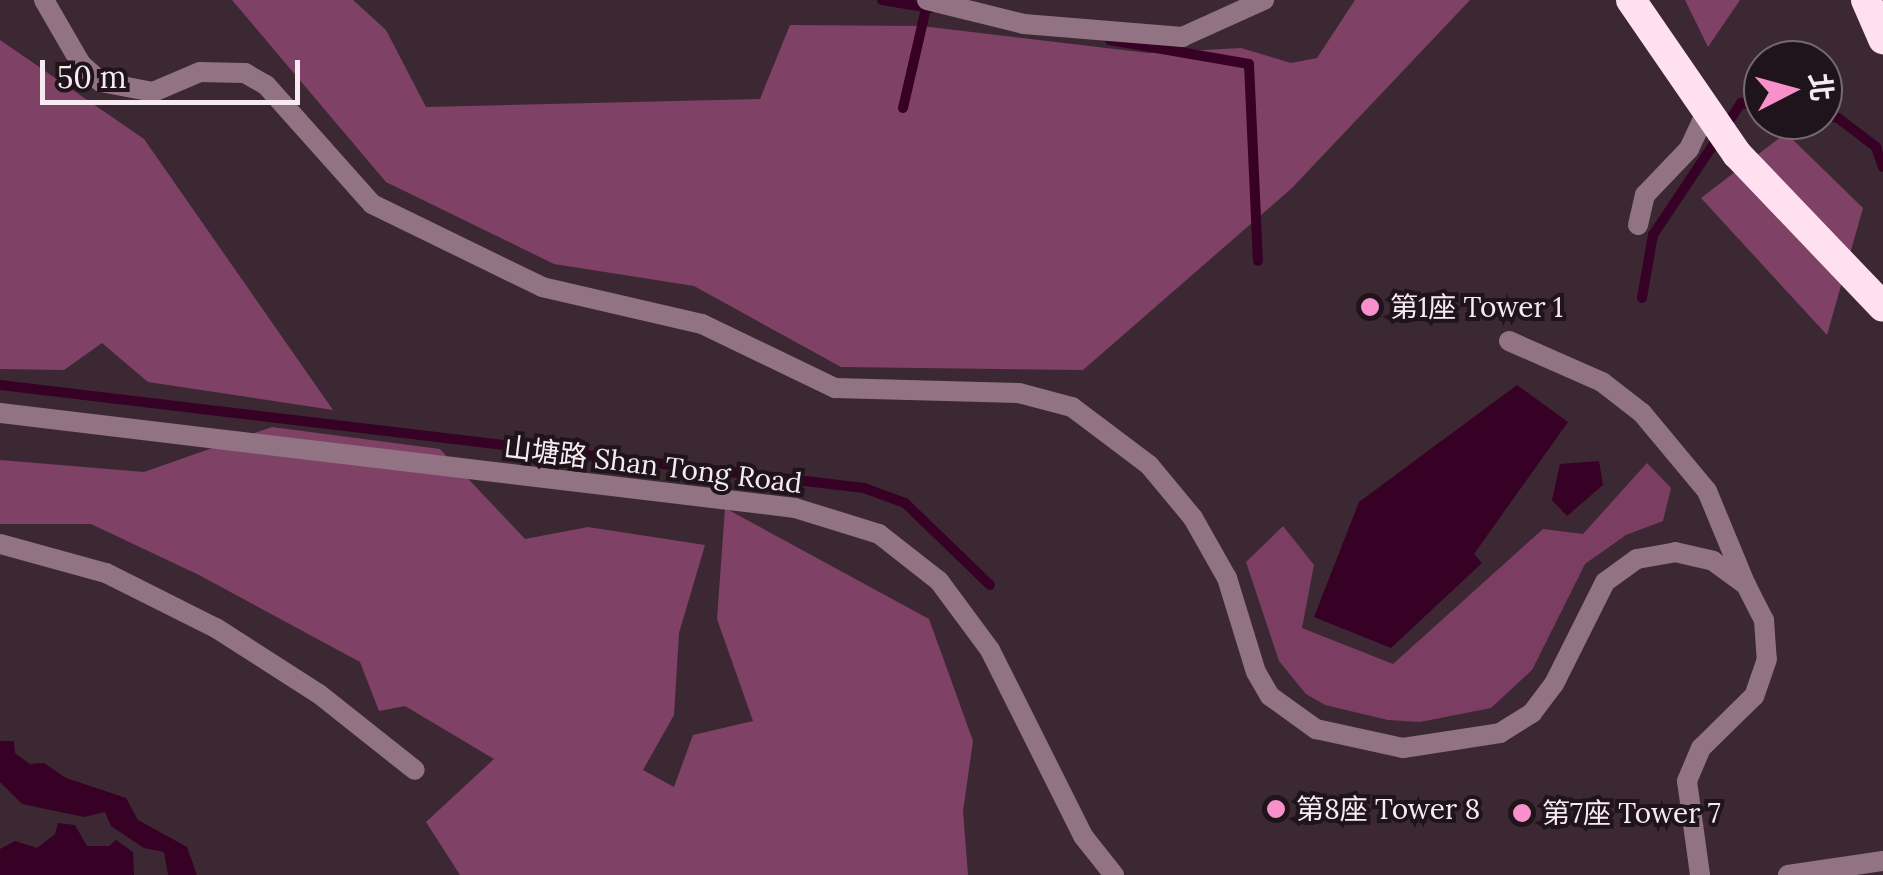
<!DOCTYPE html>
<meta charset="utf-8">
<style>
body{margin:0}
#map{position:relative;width:1883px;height:875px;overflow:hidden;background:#3c2833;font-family:Lora,"Noto Sans TC",serif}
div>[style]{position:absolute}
.green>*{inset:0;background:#7b3e62}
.forest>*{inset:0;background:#7f4165}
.water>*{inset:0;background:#370025}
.stream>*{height:10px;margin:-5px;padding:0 5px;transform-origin:5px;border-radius:5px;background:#370025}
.service>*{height:20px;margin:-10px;padding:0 10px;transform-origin:10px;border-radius:10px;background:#917383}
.minor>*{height:20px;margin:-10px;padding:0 10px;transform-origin:10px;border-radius:10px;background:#917383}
.motorway>*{height:30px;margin:-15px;padding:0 15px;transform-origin:15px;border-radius:15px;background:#ffe0f0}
.dots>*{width:28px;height:28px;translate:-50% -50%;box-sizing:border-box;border:5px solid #1e1419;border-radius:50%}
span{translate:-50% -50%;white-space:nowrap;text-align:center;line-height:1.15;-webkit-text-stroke:8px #1e1419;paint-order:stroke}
.poi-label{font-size:28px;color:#f7eaf1}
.left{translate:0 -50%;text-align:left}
.street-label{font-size:28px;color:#f7eaf1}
.north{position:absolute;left:1743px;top:40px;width:100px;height:100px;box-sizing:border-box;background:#1e1419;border:2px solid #756a6f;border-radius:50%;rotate:84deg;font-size:28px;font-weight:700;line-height:40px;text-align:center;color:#f7eaf1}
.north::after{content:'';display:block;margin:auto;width:35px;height:45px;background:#f890cc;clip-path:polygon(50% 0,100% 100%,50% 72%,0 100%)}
.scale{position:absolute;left:40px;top:60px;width:260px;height:45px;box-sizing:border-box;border:5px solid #f7eaf1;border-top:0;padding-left:12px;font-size:30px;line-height:35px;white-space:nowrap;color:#f7eaf1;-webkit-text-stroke:8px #1e1419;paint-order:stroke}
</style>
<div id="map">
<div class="green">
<i style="clip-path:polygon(1647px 463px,1671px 488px,1663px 521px,1626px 535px,1585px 564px,1532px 670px,1491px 708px,1420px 722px,1388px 720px,1325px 705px,1306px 694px,1279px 661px,1246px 562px,1283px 526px,1314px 565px,1302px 628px,1393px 664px,1543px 529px,1583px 534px)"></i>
</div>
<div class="forest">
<i style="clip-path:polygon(232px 0,353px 0,386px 30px,426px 107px,760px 99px,790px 25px,921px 26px,1148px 53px,1241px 48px,1291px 63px,1317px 58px,1355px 0,1470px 0,1292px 188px,1083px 370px,841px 367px,694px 286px,554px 264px,386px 182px)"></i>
<i style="clip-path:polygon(1685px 0,1740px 0,1708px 47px)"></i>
<i style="clip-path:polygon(0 40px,144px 139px,333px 410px,148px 382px,102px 343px,64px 370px,0 369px)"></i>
<i style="clip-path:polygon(1786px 133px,1863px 208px,1827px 335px,1701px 198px)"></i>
<i style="clip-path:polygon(272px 427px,440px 449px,525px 539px,588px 527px,705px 545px,679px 633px,674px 715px,643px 770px,674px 787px,693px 735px,753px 721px,717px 619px,725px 508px,929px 619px,973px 741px,963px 811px,968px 875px,460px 875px,426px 822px,494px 759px,405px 706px,379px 711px,360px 662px,199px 575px,91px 524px,0 524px,0 460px,144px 472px)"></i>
</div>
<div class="water">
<i style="clip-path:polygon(1517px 385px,1568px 422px,1474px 554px,1482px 563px,1391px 648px,1314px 617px,1359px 502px)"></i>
<i style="clip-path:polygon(1599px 461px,1603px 485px,1567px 516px,1552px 500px,1560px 464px)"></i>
<i style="clip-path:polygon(0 741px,14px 741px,15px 753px,30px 764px,44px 763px,66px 778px,126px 798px,138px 820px,187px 847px,197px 875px,168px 875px,164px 852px,144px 848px,111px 826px,105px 812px,84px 817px,22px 804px,0 782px)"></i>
<i style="clip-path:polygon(58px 823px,75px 825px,87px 846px,109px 846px,116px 840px,133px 852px,134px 875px,0 875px,0 849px,15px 841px,37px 848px,55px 834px)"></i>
</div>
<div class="stream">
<i style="left:882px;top:0;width:49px;rotate:9.5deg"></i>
<i style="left:1110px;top:40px;width:141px;rotate:9.8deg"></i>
<i style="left:1249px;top:64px;width:197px;rotate:87.4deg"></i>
<i style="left:903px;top:108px;width:103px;rotate:-77deg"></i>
<i style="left:1823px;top:115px;width:15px;rotate:11deg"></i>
<i style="left:1838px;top:118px;width:48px;rotate:37.3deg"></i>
<i style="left:1876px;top:147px;width:21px;rotate:71deg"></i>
<i style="left:1642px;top:298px;width:64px;rotate:-80.1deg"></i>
<i style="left:1653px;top:235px;width:159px;rotate:-56.3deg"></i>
<i style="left:1741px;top:103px;width:22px;rotate:8deg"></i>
<i style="left:0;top:385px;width:870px;rotate:6.8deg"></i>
<i style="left:864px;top:488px;width:44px;rotate:20.1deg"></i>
<i style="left:905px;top:503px;width:118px;rotate:44deg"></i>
</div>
<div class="service">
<i style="left:44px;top:0;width:74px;rotate:60deg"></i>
<i style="left:81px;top:64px;width:27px;rotate:42deg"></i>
<i style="left:101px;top:82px;width:53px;rotate:10.9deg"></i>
<i style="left:153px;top:92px;width:51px;rotate:-23.1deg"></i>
<i style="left:200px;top:72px;width:45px;rotate:1.3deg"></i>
<i style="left:245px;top:73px;width:24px;rotate:30deg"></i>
<i style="left:266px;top:85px;width:159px;rotate:48.3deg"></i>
<i style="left:372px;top:204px;width:189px;rotate:26deg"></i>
<i style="left:542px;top:287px;width:164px;rotate:13deg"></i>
<i style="left:702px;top:324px;width:148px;rotate:25.7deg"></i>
<i style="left:835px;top:388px;width:184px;rotate:1.6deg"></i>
<i style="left:1019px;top:393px;width:55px;rotate:14.8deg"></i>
<i style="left:1072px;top:407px;width:96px;rotate:37deg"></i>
<i style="left:1149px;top:465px;width:69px;rotate:50.3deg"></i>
<i style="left:1193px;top:518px;width:69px;rotate:60.5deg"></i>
<i style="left:1227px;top:578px;width:98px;rotate:72.9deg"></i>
<i style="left:1256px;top:672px;width:28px;rotate:60deg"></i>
<i style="left:1270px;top:696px;width:57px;rotate:35.7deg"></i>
<i style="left:1316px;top:729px;width:89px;rotate:12.3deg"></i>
<i style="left:1403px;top:748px;width:98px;rotate:-8.8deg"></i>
<i style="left:1500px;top:733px;width:38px;rotate:-32deg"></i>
<i style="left:1532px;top:713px;width:36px;rotate:-53deg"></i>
<i style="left:1554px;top:684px;width:114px;rotate:-63.4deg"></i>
<i style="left:1605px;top:582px;width:39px;rotate:-36deg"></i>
<i style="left:1637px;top:559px;width:39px;rotate:-10deg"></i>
<i style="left:1675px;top:552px;width:39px;rotate:13deg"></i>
<i style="left:1713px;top:561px;width:41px;rotate:36deg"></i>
<i style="left:1746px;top:585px;width:39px;rotate:63deg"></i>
<i style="left:1764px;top:620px;width:39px;rotate:86deg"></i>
<i style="left:1767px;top:659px;width:39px;rotate:109deg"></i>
<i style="left:1754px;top:696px;width:74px;rotate:135.5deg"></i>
<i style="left:1701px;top:748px;width:36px;rotate:113deg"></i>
<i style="left:1687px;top:781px;width:95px;rotate:82.1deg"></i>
<i style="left:1638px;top:225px;width:31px;rotate:-77deg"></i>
<i style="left:1645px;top:195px;width:64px;rotate:-46.3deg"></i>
<i style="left:1689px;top:149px;width:38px;rotate:-65deg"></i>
<i style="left:1509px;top:341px;width:102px;rotate:23.8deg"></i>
<i style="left:1602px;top:382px;width:51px;rotate:37.8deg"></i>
<i style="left:1642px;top:413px;width:102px;rotate:50.2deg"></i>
<i style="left:1707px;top:491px;width:102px;rotate:67.5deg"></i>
<i style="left:0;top:544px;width:110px;rotate:15.3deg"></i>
<i style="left:106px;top:573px;width:123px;rotate:26.6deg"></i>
<i style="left:216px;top:628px;width:122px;rotate:32.7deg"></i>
<i style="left:319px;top:694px;width:122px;rotate:38.4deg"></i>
</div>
<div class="minor">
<i style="left:927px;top:0;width:100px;rotate:13.9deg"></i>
<i style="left:1024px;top:24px;width:159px;rotate:4.7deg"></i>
<i style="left:1182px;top:37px;width:90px;rotate:-24.3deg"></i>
<i style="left:0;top:413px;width:801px;rotate:6.81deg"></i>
<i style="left:795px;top:508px;width:88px;rotate:17.2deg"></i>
<i style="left:879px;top:534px;width:76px;rotate:38.1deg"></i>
<i style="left:939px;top:581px;width:86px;rotate:53.5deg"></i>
<i style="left:990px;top:650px;width:208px;rotate:63.4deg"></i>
<i style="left:1083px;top:836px;width:50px;rotate:51.5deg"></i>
<i style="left:1788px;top:875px;width:96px;rotate:-8.4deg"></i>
</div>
<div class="motorway">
<i style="left:1631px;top:0;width:187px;rotate:55.5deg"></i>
<i style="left:1737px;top:154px;width:211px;rotate:46.3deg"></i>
<i style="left:1866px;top:0;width:43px;rotate:66.4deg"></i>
</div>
<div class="dots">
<i style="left:1370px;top:307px;background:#f890cc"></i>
<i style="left:1276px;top:809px;background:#f890cc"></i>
<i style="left:1522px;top:813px;background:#f890cc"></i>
</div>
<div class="poi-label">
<span class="left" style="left:1390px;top:307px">第1座 Tower 1</span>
<span class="left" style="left:1296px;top:809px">第8座 Tower 8</span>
<span class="left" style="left:1542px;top:813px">第7座 Tower 7</span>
</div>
<div class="street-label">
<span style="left:653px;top:465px;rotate:7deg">山塘路 Shan Tong Road</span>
</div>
<div class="north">北</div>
<div class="scale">50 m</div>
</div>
